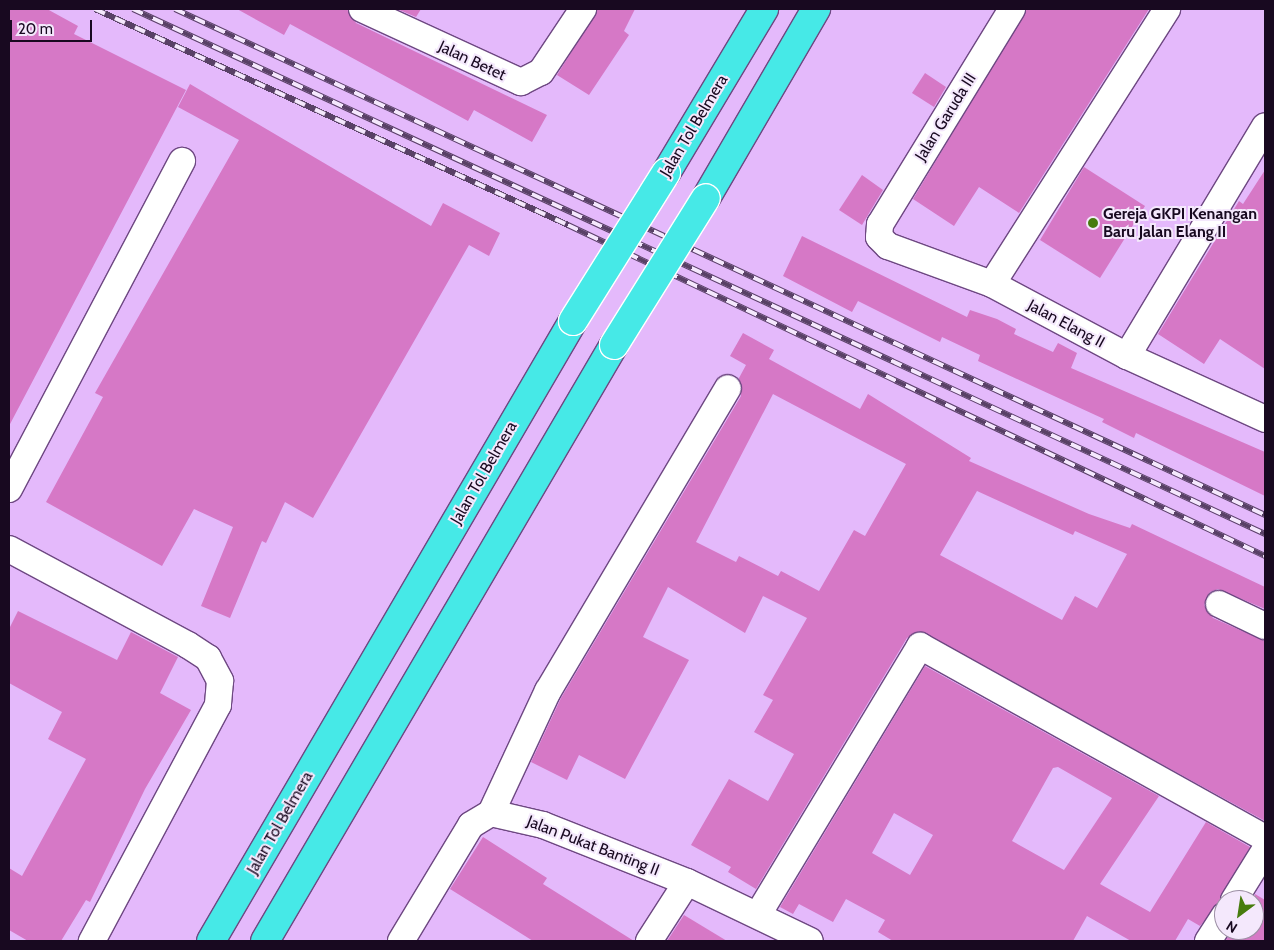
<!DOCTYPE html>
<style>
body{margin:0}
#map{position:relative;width:1274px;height:950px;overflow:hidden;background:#e4b9fb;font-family:Cabin,sans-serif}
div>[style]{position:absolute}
.building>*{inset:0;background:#d678c6}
.roads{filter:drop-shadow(1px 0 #6e4882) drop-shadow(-1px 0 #6e4882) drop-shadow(0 1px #6e4882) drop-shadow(0 -1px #6e4882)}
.minor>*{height:26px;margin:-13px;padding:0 13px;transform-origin:13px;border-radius:13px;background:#fff}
.highway>*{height:28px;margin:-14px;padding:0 14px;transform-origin:14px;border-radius:14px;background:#46e9e7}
.rail>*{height:5.5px;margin-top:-2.75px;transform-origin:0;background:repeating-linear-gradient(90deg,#f4e8fc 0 11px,#594166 0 22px);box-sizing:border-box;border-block:1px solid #594166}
.bridges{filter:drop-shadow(1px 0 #fff) drop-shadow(-1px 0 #fff) drop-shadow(0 1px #fff) drop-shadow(0 -1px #fff)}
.highway-bridge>*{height:28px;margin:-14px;padding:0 14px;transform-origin:14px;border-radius:14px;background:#46e9e7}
.dots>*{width:14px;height:14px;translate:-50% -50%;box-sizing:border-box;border:2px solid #f4e8fc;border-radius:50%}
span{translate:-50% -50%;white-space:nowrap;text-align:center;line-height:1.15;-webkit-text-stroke:4px #f4e8fc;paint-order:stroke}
.street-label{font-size:16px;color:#180920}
.poi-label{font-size:16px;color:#180920;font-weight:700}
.left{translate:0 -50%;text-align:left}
.frame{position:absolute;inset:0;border:10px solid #180920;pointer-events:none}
.north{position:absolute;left:1214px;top:890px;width:50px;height:50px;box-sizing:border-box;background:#f4e8fc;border:1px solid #9c8fa4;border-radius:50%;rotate:211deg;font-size:14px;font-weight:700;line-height:20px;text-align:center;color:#180920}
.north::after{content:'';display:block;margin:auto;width:18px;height:22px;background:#477c0e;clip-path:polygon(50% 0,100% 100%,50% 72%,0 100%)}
.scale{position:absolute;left:10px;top:20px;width:82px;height:22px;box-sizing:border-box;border:2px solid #180920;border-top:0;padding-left:6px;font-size:15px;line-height:18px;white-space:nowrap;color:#180920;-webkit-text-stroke:4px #f4e8fc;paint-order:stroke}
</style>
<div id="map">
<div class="building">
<i style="clip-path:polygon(9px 9px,47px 9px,78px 26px,74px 34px,186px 90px,9px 426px)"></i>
<i style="clip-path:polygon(237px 9px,347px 9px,356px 23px,547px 115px,532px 142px,474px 110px,468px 121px,290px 24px,284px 35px)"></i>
<i style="clip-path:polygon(397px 9px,421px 9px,416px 17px)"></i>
<i style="clip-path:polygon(598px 9px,635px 9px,624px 31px,629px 35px,589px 95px,557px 75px)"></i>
<i style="clip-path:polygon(1027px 9px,1149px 9px,1019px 213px,979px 187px,954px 226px,913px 199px)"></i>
<i style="clip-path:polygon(925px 73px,946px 87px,934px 107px,912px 93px)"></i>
<i style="clip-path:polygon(190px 84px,431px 226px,443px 203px,500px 233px,489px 256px,469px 245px,313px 518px,285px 502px,266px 543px,262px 541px,230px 618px,201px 606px,233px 527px,194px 509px,162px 566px,46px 502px,103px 397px,95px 393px,239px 140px,178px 107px)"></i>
<i style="clip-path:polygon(1084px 167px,1145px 206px,1100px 278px,1040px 240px)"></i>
<i style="clip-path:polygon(1265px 170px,1265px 369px,1220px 339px,1204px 364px,1158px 334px,1239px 201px,1243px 204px)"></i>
<i style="clip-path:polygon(862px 175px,883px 190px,862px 225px,839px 210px)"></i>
<i style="clip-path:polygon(802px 236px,967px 317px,970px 310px,997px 319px,1016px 329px,1014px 334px,1053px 352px,1058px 343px,1077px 353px,1071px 368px,1265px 452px,1265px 496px,1136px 433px,1134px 438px,1102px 422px,1104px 419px,978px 361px,980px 355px,942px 337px,940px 342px,858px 301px,852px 312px,783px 276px)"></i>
<i style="clip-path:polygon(evenodd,743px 333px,774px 350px,769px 359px,860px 409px,868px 394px,971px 458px,969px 461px,1089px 514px,1130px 528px,1132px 524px,1265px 587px,1265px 609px,1218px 589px,1210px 592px,1204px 605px,1213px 618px,1265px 641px,1265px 821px,919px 631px,907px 638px,756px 889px,728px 872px,731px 867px,691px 845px,729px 779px,768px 801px,794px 754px,754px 732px,773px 700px,763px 695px,807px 618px,763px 596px,745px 633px,668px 587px,643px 637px,689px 660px,625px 779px,579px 755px,567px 780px,531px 762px,561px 698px,741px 396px,739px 378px,746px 365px,730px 356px,743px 333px,773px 394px,906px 464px,865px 536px,854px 530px,819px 591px,781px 571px,778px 576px,739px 556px,736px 562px,696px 542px,773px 394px,743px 333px,977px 491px,1073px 535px,1075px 531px,1127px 554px,1097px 608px,1075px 596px,1062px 620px,940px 555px,977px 491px)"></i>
<i style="clip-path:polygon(18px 611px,117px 660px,131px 632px,178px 657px,160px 693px,191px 710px,145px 789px,90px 902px,86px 900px,61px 941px,28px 941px,9px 930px,9px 868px,22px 876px,86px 759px,48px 739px,62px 712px,9px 683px,9px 629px)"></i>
<i style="clip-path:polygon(evenodd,925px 666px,1159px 796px,1100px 884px,1150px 912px,1206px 822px,1250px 847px,1220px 902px,1200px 926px,1188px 919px,1175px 941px,1131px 941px,1087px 916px,1073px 941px,893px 941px,878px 932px,885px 920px,846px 899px,833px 922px,799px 904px,793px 914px,780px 907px,925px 666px,1058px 767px,1112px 798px,1064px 870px,1012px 841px,1053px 768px,1058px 767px,925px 666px,894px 813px,933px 835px,910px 875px,872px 853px,894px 813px)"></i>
<i style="clip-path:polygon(483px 837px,547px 878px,543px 884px,634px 941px,533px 941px,450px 889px)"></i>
<i style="clip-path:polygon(1255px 894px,1265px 900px,1265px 941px,1226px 940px,1233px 930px,1254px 930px)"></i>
<i style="clip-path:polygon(684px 915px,727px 941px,667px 941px)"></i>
</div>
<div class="roads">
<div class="minor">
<i style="left:362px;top:9px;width:175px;rotate:24.7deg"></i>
<i style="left:521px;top:82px;width:22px;rotate:-27deg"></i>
<i style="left:541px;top:72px;width:76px;rotate:-56.3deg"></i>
<i style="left:1012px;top:9px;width:252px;rotate:121.5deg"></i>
<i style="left:880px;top:224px;width:13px;rotate:94deg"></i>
<i style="left:879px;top:237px;width:13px;rotate:45deg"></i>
<i style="left:888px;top:246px;width:111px;rotate:20.1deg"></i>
<i style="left:992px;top:284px;width:153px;rotate:28.1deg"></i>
<i style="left:1127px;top:356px;width:152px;rotate:24.5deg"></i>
<i style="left:992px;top:284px;width:326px;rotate:-57.5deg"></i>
<i style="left:1127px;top:356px;width:268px;rotate:-59deg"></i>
<i style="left:9px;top:489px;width:371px;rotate:-62.2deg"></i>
<i style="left:9px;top:549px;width:203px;rotate:28.2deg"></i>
<i style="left:188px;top:645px;width:24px;rotate:33deg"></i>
<i style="left:208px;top:658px;width:26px;rotate:62deg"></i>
<i style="left:220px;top:681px;width:24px;rotate:95deg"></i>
<i style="left:218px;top:705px;width:268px;rotate:118.1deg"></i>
<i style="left:1219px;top:604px;width:51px;rotate:25.6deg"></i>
<i style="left:491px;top:813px;width:135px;rotate:-65deg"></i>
<i style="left:548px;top:691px;width:352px;rotate:-59.3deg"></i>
<i style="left:1234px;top:900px;width:59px;rotate:-58.2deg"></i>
<i style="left:759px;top:913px;width:312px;rotate:-58.9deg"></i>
<i style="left:920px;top:646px;width:395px;rotate:29.1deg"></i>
<i style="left:401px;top:941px;width:135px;rotate:-58.9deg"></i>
<i style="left:471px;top:825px;width:23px;rotate:-31deg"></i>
<i style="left:491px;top:813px;width:53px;rotate:13deg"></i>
<i style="left:543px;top:825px;width:155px;rotate:21.6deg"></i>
<i style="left:687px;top:882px;width:136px;rotate:25.6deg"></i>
<i style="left:649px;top:941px;width:70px;rotate:-57.2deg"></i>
<i style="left:1208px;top:941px;width:30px;rotate:-57deg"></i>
</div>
<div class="highway">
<i style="left:666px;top:173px;width:191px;rotate:-59.1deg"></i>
<i style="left:706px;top:198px;width:219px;rotate:-59.8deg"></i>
<i style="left:211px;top:941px;width:718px;rotate:-59.72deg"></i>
<i style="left:265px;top:941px;width:691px;rotate:-59.65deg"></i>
</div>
</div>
<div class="rail">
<i style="left:95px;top:9px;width:520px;rotate:24.54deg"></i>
<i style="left:568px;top:225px;width:772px;rotate:25.4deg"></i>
<i style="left:133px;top:9px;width:1248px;rotate:24.88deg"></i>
<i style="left:175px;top:9px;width:1202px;rotate:24.9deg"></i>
</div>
<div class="bridges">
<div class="highway-bridge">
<i style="left:573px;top:321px;width:175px;rotate:-57.9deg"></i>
<i style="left:614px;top:345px;width:173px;rotate:-58deg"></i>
</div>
</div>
<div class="dots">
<i style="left:1093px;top:223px;background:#477c0e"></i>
</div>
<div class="street-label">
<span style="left:472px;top:61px;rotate:25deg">Jalan Betet</span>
<span style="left:946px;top:117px;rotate:-58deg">Jalan Garuda III</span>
<span style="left:694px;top:126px;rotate:-59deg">Jalan Tol Belmera</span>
<span style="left:1066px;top:324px;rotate:28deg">Jalan Elang II</span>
<span style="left:484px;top:473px;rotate:-60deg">Jalan Tol Belmera</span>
<span style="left:280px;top:823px;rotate:-60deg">Jalan Tol Belmera</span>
<span style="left:593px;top:846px;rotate:21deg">Jalan Pukat Banting II</span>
</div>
<div class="poi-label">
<span class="left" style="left:1103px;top:223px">Gereja GKPI Kenangan<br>Baru Jalan Elang II</span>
</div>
<div class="frame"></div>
<div class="north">N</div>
<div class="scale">20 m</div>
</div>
